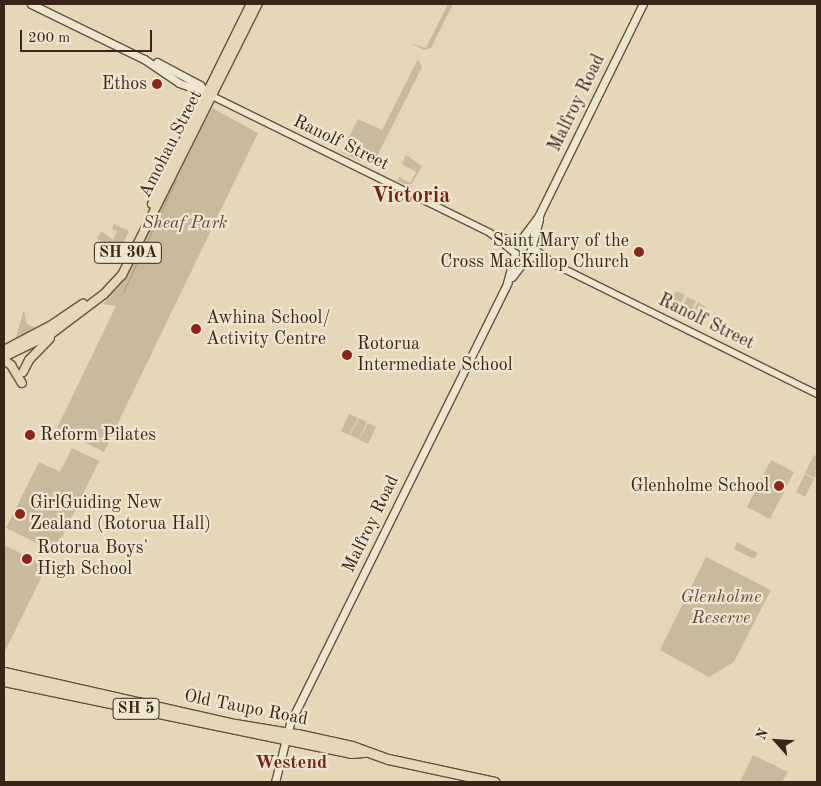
<!DOCTYPE html>
<style>
body{margin:0}
#map{position:relative;width:821px;height:786px;overflow:hidden;background:#e4d8b8;font-family:"Old Standard TT",serif}
div>[style]{position:absolute}
.green>*{inset:0;background:#c7ba9d}
.stream>*{height:1px;margin:-0.5px;padding:0 0.5px;transform-origin:0.5px;border-radius:0.5px;background:#aa9b81}
.roads{filter:drop-shadow(1px 0 #64523f) drop-shadow(-1px 0 #64523f) drop-shadow(0 1px #64523f) drop-shadow(0 -1px #64523f)}
.tertiary>*{height:6px;margin:-3px;padding:0 3px;transform-origin:3px;border-radius:3px;background:#ede6d1}
.secondary>*{height:7px;margin:-3.5px;padding:0 3.5px;transform-origin:3.5px;border-radius:3.5px;background:#ede6d1}
.primary>*{height:8px;margin:-4px;padding:0 4px;transform-origin:4px;border-radius:4px;background:#e4d8b8}
.trunk>*{height:9px;margin:-4.5px;padding:0 4.5px;transform-origin:4.5px;border-radius:4.5px;background:#e4d8b8}
.dots>*{width:14px;height:14px;translate:-50% -50%;box-sizing:border-box;border:2px solid #ede6d1;border-radius:50%}
span{translate:-50% -50%;white-space:nowrap;text-align:center;line-height:1.15;-webkit-text-stroke:4.5px #ede6d1;paint-order:stroke}
.shield-label span{padding:1px 4px;background:#ede6d1;border:1px solid;border-radius:4px;-webkit-text-stroke-width:0}
.shield-label{font-size:16px;color:#392517;font-weight:700}
.poi-label{font-size:18px;color:#392517}
.right{translate:-100% -50%;text-align:right}
.left{translate:0 -50%;text-align:left}
.street-label{font-size:18px;color:#392517}
.park-label{font-size:18px;color:#5c4a38;font-style:italic}
.neighbourhood-label{font-size:19px;color:#7a1f14;font-weight:700}
.district-label{font-size:22px;color:#7a1f14;font-weight:700}
.frame{position:absolute;inset:0;border:5px solid #392517;pointer-events:none}
.north{position:absolute;left:751px;top:716px;width:50px;height:50px;-webkit-text-stroke:4px #ede6d1;paint-order:stroke;rotate:296deg;font-size:14px;font-weight:700;line-height:20px;text-align:center;color:#392517}
.north::after{content:'';display:block;margin:auto;width:18px;height:22px;background:#392517;clip-path:polygon(50% 0,100% 100%,50% 72%,0 100%)}
.scale{position:absolute;left:20px;top:30px;width:132px;height:22px;box-sizing:border-box;border:2px solid #392517;border-top:0;padding-left:6px;font-size:15px;line-height:18px;white-space:nowrap;color:#392517;-webkit-text-stroke:4px #ede6d1;paint-order:stroke}
</style>
<div id="map">
<div class="green">
<i style="clip-path:polygon(448px 4px,453px 4px,431px 48px,424px 50px,410px 43px,426px 48px)"></i>
<i style="clip-path:polygon(418px 59px,422px 67px,376px 158px,360px 161px,341px 152px,358px 119px,382px 130px)"></i>
<i style="clip-path:polygon(212px 108px,258px 133px,104px 452px,57px 428px,116px 306px,103px 304px,127px 274px)"></i>
<i style="clip-path:polygon(406px 155px,422px 166px,411px 185px,412px 188px,398px 181px,399px 177px,410px 183px,416px 172px,402px 164px)"></i>
<i style="clip-path:polygon(114px 224px,129px 231px,120px 250px,97px 239px,101px 231px,113px 240px,117px 231px,112px 229px)"></i>
<i style="clip-path:polygon(676px 291px,685px 295px,676px 314px,667px 309px)"></i>
<i style="clip-path:polygon(687px 297px,696px 301px,687px 320px,678px 315px)"></i>
<i style="clip-path:polygon(698px 302px,706px 307px,697px 325px,689px 320px)"></i>
<i style="clip-path:polygon(24px 310px,27px 324px,39px 329px,15px 340px)"></i>
<i style="clip-path:polygon(349px 414px,358px 418px,349px 435px,341px 431px)"></i>
<i style="clip-path:polygon(359px 418px,367px 422px,359px 439px,350px 435px)"></i>
<i style="clip-path:polygon(368px 423px,376px 427px,368px 444px,359px 440px)"></i>
<i style="clip-path:polygon(72px 448px,99px 461px,55px 552px,6px 528px,39px 462px,60px 472px)"></i>
<i style="clip-path:polygon(814px 455px,817px 456px,815px 478px,805px 473px)"></i>
<i style="clip-path:polygon(771px 460px,794px 472px,770px 519px,747px 507px)"></i>
<i style="clip-path:polygon(805px 474px,814px 479px,805px 497px,796px 492px)"></i>
<i style="clip-path:polygon(737px 542px,758px 553px,754px 559px,734px 549px)"></i>
<i style="clip-path:polygon(4px 545px,47px 566px,4px 653px)"></i>
<i style="clip-path:polygon(706px 557px,771px 590px,734px 662px,709px 677px,660px 650px)"></i>
<i style="clip-path:polygon(753px 755px,788px 772px,782px 782px,740px 782px)"></i>
</div>
<div class="stream">
<i style="left:123px;top:292px;width:124px;rotate:-64.7deg"></i>
</div>
<div class="roads">
<div class="tertiary">
<i style="left:210px;top:95px;width:312px;rotate:26.2deg"></i>
<i style="left:490px;top:233px;width:32px;rotate:39deg"></i>
<i style="left:491px;top:234px;width:28px;rotate:17deg"></i>
<i style="left:530px;top:245px;width:31px;rotate:38deg"></i>
<i style="left:554px;top:264px;width:293px;rotate:26.3deg"></i>
<i style="left:527px;top:256px;width:27px;rotate:17deg"></i>
</div>
<div class="secondary">
<i style="left:31px;top:4px;width:126px;rotate:26deg"></i>
<i style="left:144px;top:59px;width:42px;rotate:34.4deg"></i>
<i style="left:179px;top:83px;width:29px;rotate:20deg"></i>
<i style="left:157px;top:62px;width:49px;rotate:28.1deg"></i>
<i style="left:200px;top:85px;width:10px;rotate:53deg"></i>
<i style="left:519px;top:242px;width:34px;rotate:-53deg"></i>
<i style="left:539px;top:215px;width:235px;rotate:-63.8deg"></i>
<i style="left:512px;top:277px;width:30px;rotate:-53deg"></i>
<i style="left:530px;top:253px;width:35px;rotate:-75deg"></i>
<i style="left:275px;top:782px;width:61px;rotate:-75.7deg"></i>
<i style="left:290px;top:723px;width:491px;rotate:-63.7deg"></i>
<i style="left:507px;top:283px;width:31px;rotate:-75deg"></i>
</div>
<div class="primary">
<i style="left:152px;top:204px;width:223px;rotate:-63.7deg"></i>
<i style="left:4px;top:350px;width:52px;rotate:-27.6deg"></i>
<i style="left:50px;top:326px;width:40px;rotate:-34deg"></i>
<i style="left:4px;top:357px;width:52px;rotate:-26.1deg"></i>
<i style="left:51px;top:334px;width:66px;rotate:-37deg"></i>
<i style="left:104px;top:294px;width:26px;rotate:-47deg"></i>
<i style="left:122px;top:275px;width:303px;rotate:-63.4deg"></i>
<i style="left:4px;top:360px;width:9px;rotate:36deg"></i>
<i style="left:11px;top:365px;width:21px;rotate:59deg"></i>
<i style="left:23px;top:372px;width:13px;rotate:-63deg"></i>
<i style="left:29px;top:360px;width:30px;rotate:-46deg"></i>
</div>
<div class="trunk">
<i style="left:4px;top:672px;width:237px;rotate:12.7deg"></i>
<i style="left:235px;top:724px;width:63px;rotate:9.2deg"></i>
<i style="left:297px;top:734px;width:56px;rotate:12.3deg"></i>
<i style="left:352px;top:746px;width:38px;rotate:20deg"></i>
<i style="left:388px;top:759px;width:109px;rotate:12.1deg"></i>
<i style="left:4px;top:681px;width:354px;rotate:11.7deg"></i>
<i style="left:351px;top:753px;width:13px;rotate:-4deg"></i>
</div>
</div>
<div class="dots">
<i style="left:157px;top:84px;background:#8f2418"></i>
<i style="left:639px;top:252px;background:#8f2418"></i>
<i style="left:196px;top:329px;background:#8f2418"></i>
<i style="left:347px;top:355px;background:#8f2418"></i>
<i style="left:30px;top:435px;background:#8f2418"></i>
<i style="left:779px;top:486px;background:#8f2418"></i>
<i style="left:20px;top:514px;background:#8f2418"></i>
<i style="left:27px;top:559px;background:#8f2418"></i>
</div>
<div class="shield-label">
<span style="left:128px;top:253px">SH 30A</span>
<span style="left:136px;top:709px">SH 5</span>
</div>
<div class="poi-label">
<span class="right" style="left:147px;top:84px">Ethos</span>
<span class="right" style="left:629px;top:252px">Saint Mary of the<br>Cross MacKillop Church</span>
<span class="left" style="left:206px;top:329px">Awhina School/<br>Activity Centre</span>
<span class="left" style="left:357px;top:355px">Rotorua<br>Intermediate School</span>
<span class="left" style="left:40px;top:435px">Reform Pilates</span>
<span class="right" style="left:769px;top:486px">Glenholme School</span>
<span class="left" style="left:30px;top:514px">GirlGuiding New<br>Zealand (Rotorua Hall)</span>
<span class="left" style="left:37px;top:559px">Rotorua Boys'<br>High School</span>
</div>
<div class="street-label">
<span style="left:577px;top:103px;rotate:-64deg">Malfroy Road</span>
<span style="left:341px;top:143px;rotate:26deg">Ranolf Street</span>
<span style="left:171px;top:144px;rotate:-63deg">Amohau Street</span>
<span style="left:706px;top:322px;rotate:26deg">Ranolf Street</span>
<span style="left:371px;top:524px;rotate:-64deg">Malfroy Road</span>
<span style="left:246px;top:708px;rotate:11deg">Old Taupo Road</span>
</div>
<div class="park-label">
<span style="left:185px;top:223px">Sheaf Park</span>
<span style="left:721px;top:608px">Glenholme<br>Reserve</span>
</div>
<div class="neighbourhood-label">
<span style="left:291px;top:764px">Westend</span>
</div>
<div class="district-label">
<span style="left:411px;top:197px">Victoria</span>
</div>
<div class="frame"></div>
<div class="north">N</div>
<div class="scale">200 m</div>
</div>
